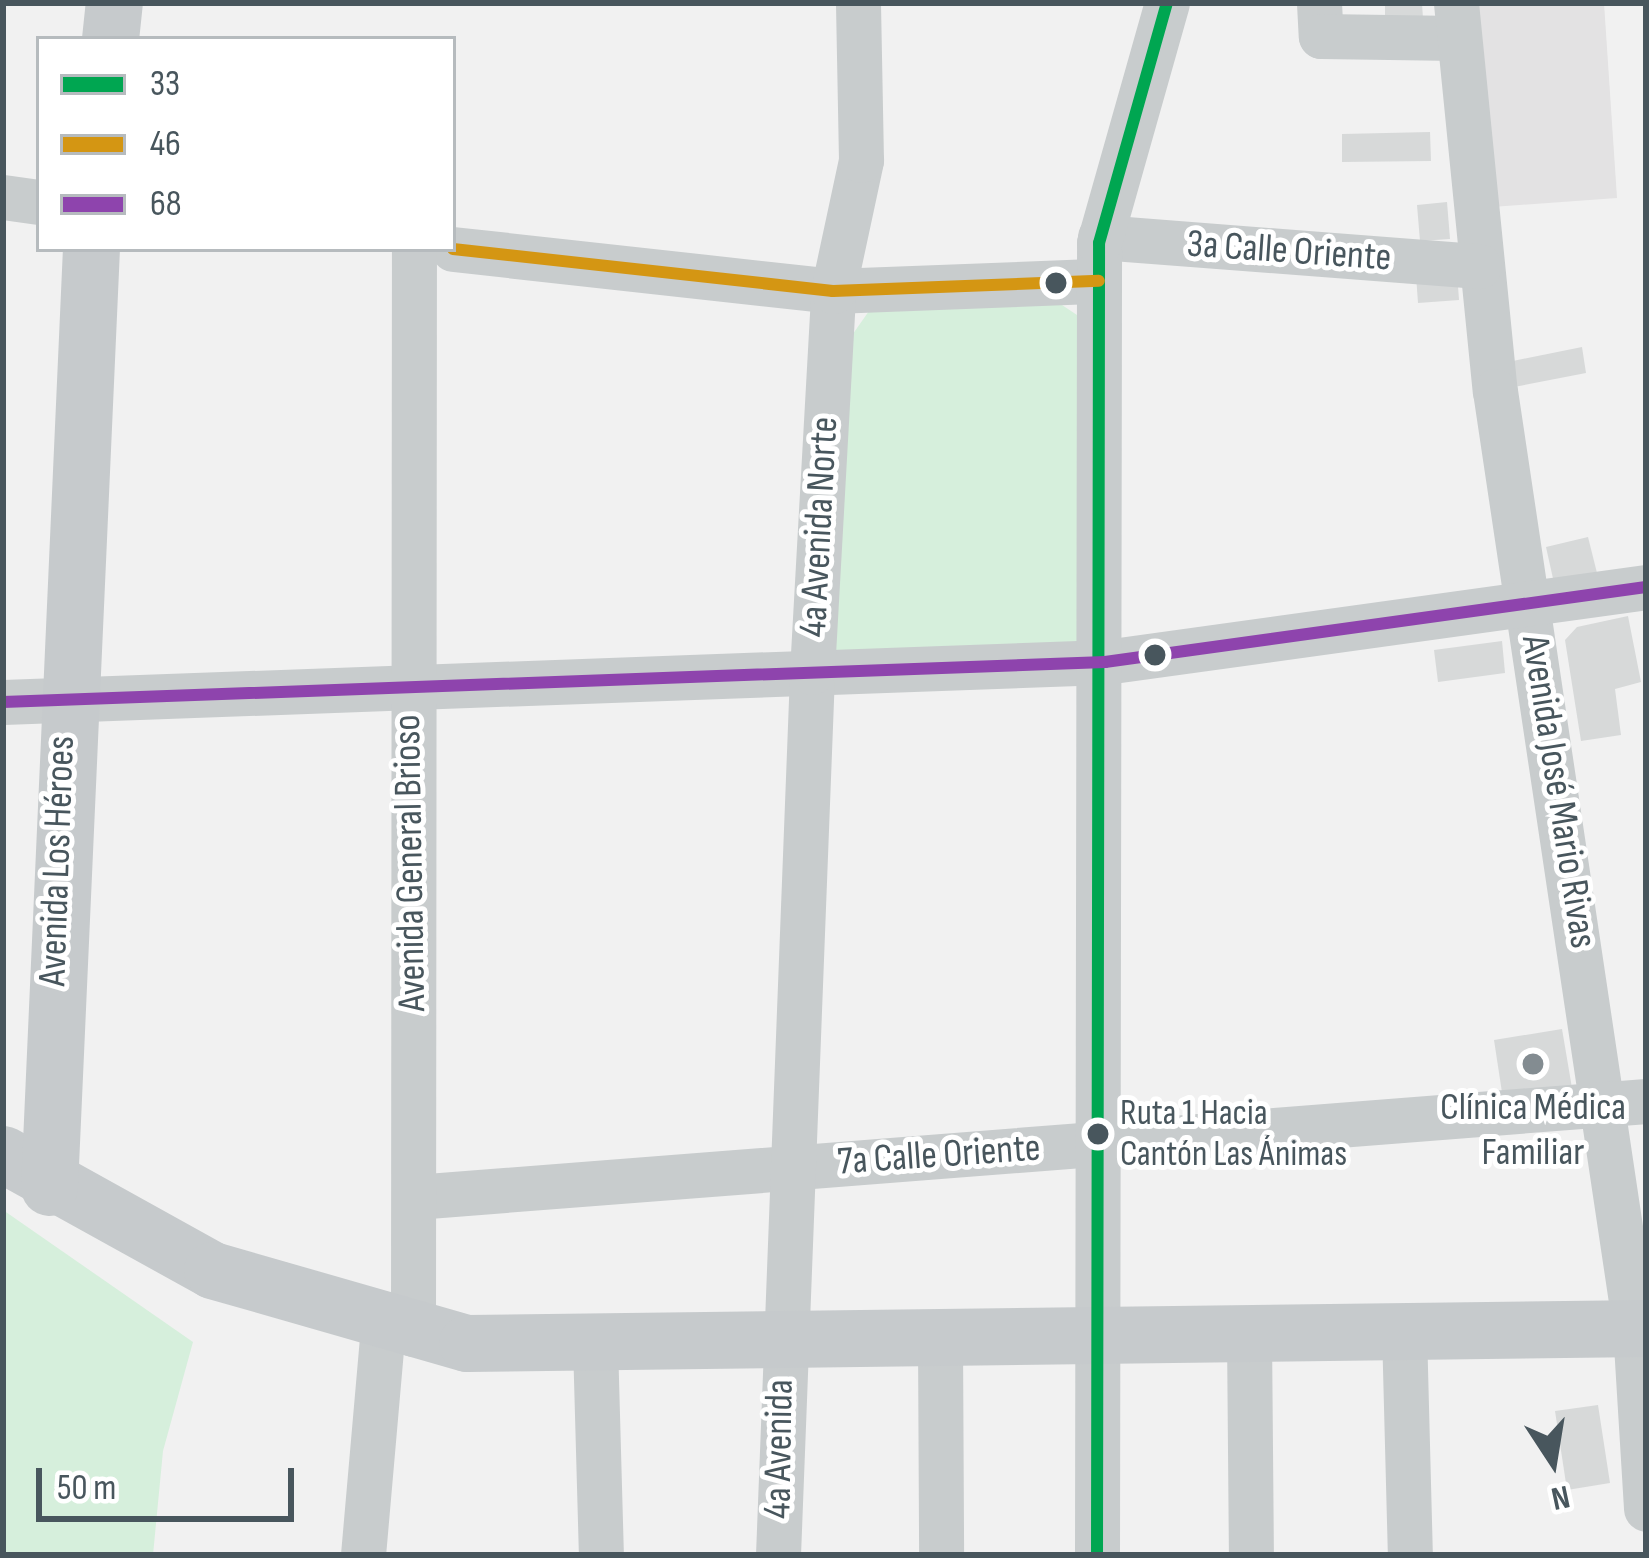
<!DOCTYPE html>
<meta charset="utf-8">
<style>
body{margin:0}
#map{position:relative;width:1649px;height:1558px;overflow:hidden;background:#f1f1f1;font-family:"Sofia Sans Condensed",sans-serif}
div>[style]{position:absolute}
.education>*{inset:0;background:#e3e2e3}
.green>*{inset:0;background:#d6efdc}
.building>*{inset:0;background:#d7d9d9}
.minor>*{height:45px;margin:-22.5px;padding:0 22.5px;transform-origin:22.5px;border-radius:22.5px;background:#c8cccd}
.major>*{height:57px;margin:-28.5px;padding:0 28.5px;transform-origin:28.5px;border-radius:28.5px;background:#c6cacc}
.bus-1>*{height:12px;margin:-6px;padding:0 6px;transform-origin:6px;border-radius:6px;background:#00a651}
.bus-2>*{height:12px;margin:-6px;padding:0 6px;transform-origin:6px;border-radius:6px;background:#d49613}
.bus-3>*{height:12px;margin:-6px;padding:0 6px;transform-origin:6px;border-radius:6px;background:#8e44ad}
.dots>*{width:33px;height:33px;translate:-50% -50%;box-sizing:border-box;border:6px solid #fff;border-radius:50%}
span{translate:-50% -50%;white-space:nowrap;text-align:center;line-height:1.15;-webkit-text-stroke:10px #fff;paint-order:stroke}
.bus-label{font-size:36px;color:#48565d}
.left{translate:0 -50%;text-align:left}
.street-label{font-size:39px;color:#48565d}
.poi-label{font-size:39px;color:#48565d}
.frame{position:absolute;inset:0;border:6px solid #48565d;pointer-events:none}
.legend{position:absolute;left:36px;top:36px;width:420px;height:216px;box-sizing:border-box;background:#fff;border:3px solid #b6bbbe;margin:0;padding:15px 21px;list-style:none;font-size:36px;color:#48565d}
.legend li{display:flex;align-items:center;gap:24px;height:60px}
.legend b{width:60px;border:3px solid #b6bbbe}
.north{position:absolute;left:1493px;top:1402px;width:120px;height:120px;-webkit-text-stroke:9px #fff;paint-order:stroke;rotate:168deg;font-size:33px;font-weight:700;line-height:48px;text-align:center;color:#48565d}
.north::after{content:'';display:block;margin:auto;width:42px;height:54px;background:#48565d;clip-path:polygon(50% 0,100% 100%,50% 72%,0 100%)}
.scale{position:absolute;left:36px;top:1468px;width:258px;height:54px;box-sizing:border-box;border:6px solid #48565d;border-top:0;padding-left:15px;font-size:36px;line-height:42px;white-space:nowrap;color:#48565d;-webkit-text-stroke:9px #fff;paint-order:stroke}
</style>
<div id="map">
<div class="education">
<i style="clip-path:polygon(1478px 3px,1604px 3px,1617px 198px,1492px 207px)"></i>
</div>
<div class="green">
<i style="clip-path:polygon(1056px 301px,1077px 315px,1082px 644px,824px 658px,843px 348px,869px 311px)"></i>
<i style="clip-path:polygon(3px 1210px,193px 1342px,163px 1451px,153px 1555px,3px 1555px)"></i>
</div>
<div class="building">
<i style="clip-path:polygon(1385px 3px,1422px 3px,1423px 19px,1385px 19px)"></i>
<i style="clip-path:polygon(1430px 132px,1431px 161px,1342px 162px,1342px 134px)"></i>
<i style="clip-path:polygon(1447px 202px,1450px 239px,1420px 241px,1417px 205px)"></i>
<i style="clip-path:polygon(1457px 272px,1459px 300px,1418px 303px,1416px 275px)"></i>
<i style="clip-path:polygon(1582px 347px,1586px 373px,1514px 387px,1508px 362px)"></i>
<i style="clip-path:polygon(1588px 537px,1597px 573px,1554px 583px,1546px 547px)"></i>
<i style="clip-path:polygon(1628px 616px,1641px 682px,1615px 689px,1621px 735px,1581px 741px,1565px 640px,1577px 627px)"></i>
<i style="clip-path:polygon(1502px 641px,1505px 673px,1438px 682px,1434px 650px)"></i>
<i style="clip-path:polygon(1562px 1029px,1572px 1088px,1503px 1099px,1494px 1040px)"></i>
<i style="clip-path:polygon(1598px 1405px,1610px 1483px,1567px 1490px,1555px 1411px)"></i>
</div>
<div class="minor">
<i style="left:1319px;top:3px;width:33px;rotate:87deg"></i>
<i style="left:1321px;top:36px;width:136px;rotate:0.8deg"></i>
<i style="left:1456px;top:3px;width:390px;rotate:84.3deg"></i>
<i style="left:1495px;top:391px;width:947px;rotate:81.5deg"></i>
<i style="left:1635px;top:1328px;width:181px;rotate:86.5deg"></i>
<i style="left:3px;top:197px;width:36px;rotate:8deg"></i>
<i style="left:1100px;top:237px;width:380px;rotate:4.4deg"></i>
<i style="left:453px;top:249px;width:382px;rotate:6.3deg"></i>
<i style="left:833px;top:291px;width:266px;rotate:-2.2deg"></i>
<i style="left:3px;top:702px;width:1103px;rotate:-2.08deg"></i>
<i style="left:1105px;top:662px;width:546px;rotate:-7.89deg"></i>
<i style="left:415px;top:1197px;width:1235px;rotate:-4.46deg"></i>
<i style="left:1404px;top:1330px;width:225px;rotate:88.5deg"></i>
<i style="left:413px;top:1334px;width:1085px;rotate:-89.95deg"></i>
<i style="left:1249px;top:1334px;width:221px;rotate:89.5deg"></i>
<i style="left:940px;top:1340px;width:215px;rotate:89.7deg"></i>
<i style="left:595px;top:1343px;width:212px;rotate:88.4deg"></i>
<i style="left:363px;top:1555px;width:229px;rotate:-85deg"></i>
<i style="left:778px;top:1555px;width:884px;rotate:-87.79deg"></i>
<i style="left:812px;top:672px;width:382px;rotate:-86.8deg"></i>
<i style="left:833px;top:291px;width:134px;rotate:-77.9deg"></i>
<i style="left:861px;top:160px;width:157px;rotate:-91.1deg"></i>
<i style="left:1097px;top:1555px;width:1312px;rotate:-89.91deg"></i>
<i style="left:1099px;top:243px;width:249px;rotate:-74.2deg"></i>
</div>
<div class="major">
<i style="left:110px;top:39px;width:36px;rotate:-84deg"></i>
<i style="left:3px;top:1154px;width:239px;rotate:29deg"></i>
<i style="left:212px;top:1270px;width:265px;rotate:16deg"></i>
<i style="left:467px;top:1343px;width:1179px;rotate:-0.73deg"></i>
<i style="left:49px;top:1187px;width:939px;rotate:-87.44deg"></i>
</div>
<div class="bus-1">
<i style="left:1097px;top:1555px;width:1312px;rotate:-89.91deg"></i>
<i style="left:1099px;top:243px;width:249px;rotate:-74.2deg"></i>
</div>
<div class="bus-2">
<i style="left:453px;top:249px;width:382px;rotate:6.3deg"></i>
<i style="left:833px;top:291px;width:266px;rotate:-2.2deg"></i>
</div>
<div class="bus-3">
<i style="left:3px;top:702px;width:1103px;rotate:-2.08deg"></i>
<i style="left:1105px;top:662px;width:546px;rotate:-7.89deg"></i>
</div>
<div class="dots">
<i style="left:1056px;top:283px;background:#48565d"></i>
<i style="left:1155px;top:655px;background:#48565d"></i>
<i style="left:1533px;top:1064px;background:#838c91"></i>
<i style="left:1098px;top:1134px;background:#48565d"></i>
</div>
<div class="bus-label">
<span class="left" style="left:1120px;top:1134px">Ruta 1 Hacia<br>Cantón Las Ánimas</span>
</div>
<div class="street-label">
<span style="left:1289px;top:252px;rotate:4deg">3a Calle Oriente</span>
<span style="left:820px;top:527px;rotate:-87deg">4a Avenida Norte</span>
<span style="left:1558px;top:792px;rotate:81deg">Avenida José Mario Rivas</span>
<span style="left:58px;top:861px;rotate:-88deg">Avenida Los Héroes</span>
<span style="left:411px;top:863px;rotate:-91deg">Avenida General Brioso</span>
<span style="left:939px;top:1156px;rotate:-4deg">7a Calle Oriente</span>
<span style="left:780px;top:1449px;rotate:-89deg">4a Avenida</span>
</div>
<div class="poi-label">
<span style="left:1533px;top:1131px">Clínica Médica<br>Familiar</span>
</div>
<div class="frame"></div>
<ul class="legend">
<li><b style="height:15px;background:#00a651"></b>33</li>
<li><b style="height:15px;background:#d49613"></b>46</li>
<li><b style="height:15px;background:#8e44ad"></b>68</li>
</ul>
<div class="north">N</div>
<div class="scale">50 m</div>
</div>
